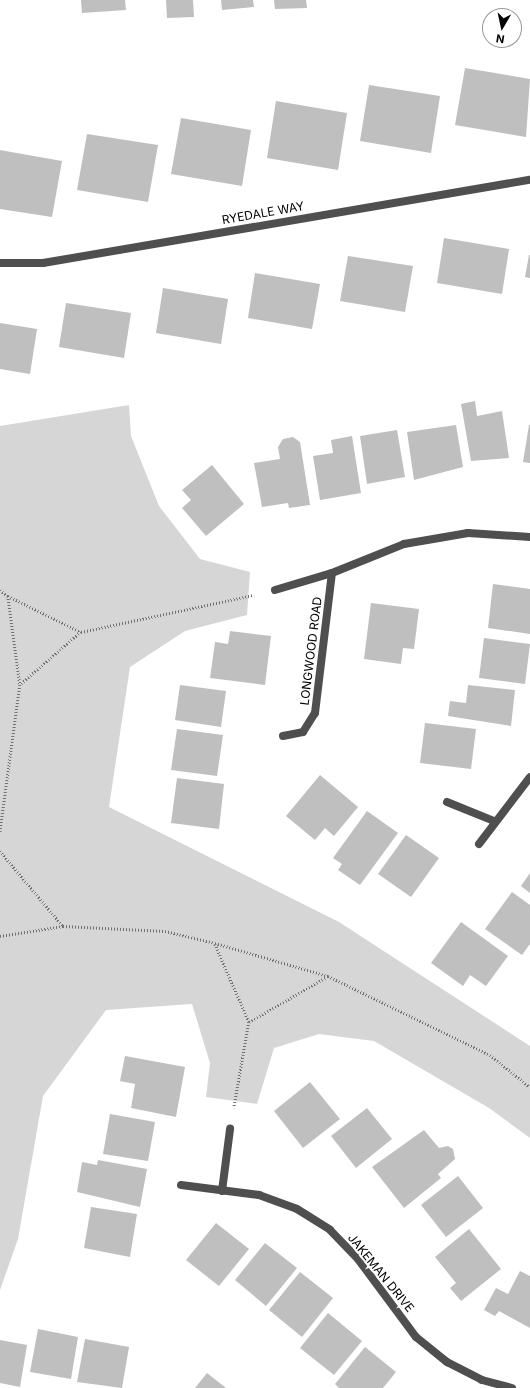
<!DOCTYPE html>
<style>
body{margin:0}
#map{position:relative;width:530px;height:1388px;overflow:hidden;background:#fff;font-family:Inter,sans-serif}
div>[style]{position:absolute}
.green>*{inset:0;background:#d6d6d6}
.building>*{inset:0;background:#bfbfbf}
.path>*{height:2.5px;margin-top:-1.25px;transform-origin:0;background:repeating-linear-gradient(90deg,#717171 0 1px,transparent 0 3px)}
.street>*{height:8px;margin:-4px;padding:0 4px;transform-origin:4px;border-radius:4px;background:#4f4f4f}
span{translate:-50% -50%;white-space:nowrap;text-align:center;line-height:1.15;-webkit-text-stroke:4px #fff;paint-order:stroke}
.street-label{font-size:12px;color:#000}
.north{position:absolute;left:482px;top:8px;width:40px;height:40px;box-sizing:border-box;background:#fff;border:1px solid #999;border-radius:50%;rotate:189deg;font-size:11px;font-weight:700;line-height:16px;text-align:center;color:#000}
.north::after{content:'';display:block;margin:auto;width:14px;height:18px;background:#000;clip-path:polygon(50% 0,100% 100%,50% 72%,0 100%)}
</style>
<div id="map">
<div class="green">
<i style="clip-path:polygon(129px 405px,131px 436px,159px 506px,200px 559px,250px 572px,247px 615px,185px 631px,130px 667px,109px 807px,339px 922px,530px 1046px,530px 1138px,489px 1108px,374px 1041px,319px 1034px,274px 1048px,257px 1104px,206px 1097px,210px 1063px,192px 1004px,106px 1010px,43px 1096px,18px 1239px,0 1290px,0 426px)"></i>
</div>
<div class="building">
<i style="clip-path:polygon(81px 0,125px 0,126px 10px,82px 13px)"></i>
<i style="clip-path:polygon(166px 0,193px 0,194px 17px,167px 18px)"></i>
<i style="clip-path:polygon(221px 0,253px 0,254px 7px,222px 10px)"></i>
<i style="clip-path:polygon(274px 0,306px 0,307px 8px,275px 9px)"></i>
<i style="clip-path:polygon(465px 68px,530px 79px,526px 137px,455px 125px)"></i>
<i style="clip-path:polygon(369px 85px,440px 96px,431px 153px,360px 141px)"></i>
<i style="clip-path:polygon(276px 101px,347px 113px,338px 170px,267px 158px)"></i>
<i style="clip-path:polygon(181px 118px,251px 130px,242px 186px,171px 174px)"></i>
<i style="clip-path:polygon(87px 134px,158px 145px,148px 202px,77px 190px)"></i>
<i style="clip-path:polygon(0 150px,62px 161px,52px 217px,0 209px)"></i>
<i style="clip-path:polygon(444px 238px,509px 249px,502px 294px,437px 283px)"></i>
<i style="clip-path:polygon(529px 255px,530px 255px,530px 278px,525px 277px)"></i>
<i style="clip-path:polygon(348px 256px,413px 266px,405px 312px,340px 301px)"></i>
<i style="clip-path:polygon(255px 273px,320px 284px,312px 329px,248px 318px)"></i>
<i style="clip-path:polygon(163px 288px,228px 299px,221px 344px,156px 333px)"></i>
<i style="clip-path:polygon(66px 303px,131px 313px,124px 358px,59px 347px)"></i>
<i style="clip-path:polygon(0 323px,37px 329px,30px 374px,0 369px)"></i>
<i style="clip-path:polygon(475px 401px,477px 416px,502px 411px,509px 458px,471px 461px,461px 404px)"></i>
<i style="clip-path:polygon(456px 425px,463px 467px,414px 480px,407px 432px)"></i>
<i style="clip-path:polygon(529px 425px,530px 425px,530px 463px,523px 462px)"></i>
<i style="clip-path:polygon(397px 430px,405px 477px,367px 484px,360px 436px)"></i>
<i style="clip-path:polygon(352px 436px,361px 493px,320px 500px,313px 456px,333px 453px,331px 440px)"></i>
<i style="clip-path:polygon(293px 437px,300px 442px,310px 505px,289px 508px,288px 503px,262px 507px,254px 463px,280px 459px,278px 447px,283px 439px)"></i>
<i style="clip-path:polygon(212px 465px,244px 504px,206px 536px,182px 508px,191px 500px,182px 490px)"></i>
<i style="clip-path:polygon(493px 584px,530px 589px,530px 634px,488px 628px)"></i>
<i style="clip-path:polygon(371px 603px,419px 609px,414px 649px,403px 648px,401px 664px,364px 659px)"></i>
<i style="clip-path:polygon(230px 631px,271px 636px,265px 685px,210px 678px,215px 642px,228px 644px)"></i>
<i style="clip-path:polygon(484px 638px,530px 644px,525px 684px,479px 678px)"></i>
<i style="clip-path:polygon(180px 685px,226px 691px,221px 727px,175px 720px)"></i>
<i style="clip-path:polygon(468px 685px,515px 690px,511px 726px,448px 716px,450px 701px,466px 703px)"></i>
<i style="clip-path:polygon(425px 723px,476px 729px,471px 769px,420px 763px)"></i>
<i style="clip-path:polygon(177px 729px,223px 735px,217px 776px,171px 770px)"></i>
<i style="clip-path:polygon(320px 775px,358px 807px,334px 836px,325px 828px,315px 840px,286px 816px)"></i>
<i style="clip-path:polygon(177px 778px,224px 784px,219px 829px,171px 823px)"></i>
<i style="clip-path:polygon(367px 811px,398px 833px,360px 885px,338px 870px,342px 864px,333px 858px)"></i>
<i style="clip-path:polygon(406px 835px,439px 858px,411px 897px,378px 874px)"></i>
<i style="clip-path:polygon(530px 873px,530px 893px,521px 886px)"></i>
<i style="clip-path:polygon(512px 892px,530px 905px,530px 944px,522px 955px,485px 929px)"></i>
<i style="clip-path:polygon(461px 922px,508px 956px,486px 986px,470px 975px,463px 986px,431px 963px)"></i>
<i style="clip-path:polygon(125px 1056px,185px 1067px,176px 1117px,131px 1108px,135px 1084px,120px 1081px)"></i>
<i style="clip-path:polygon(310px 1082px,340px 1119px,303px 1148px,274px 1111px)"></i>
<i style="clip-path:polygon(367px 1108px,392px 1139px,356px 1168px,331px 1136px)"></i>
<i style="clip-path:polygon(110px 1114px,155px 1122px,148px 1161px,103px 1154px)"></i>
<i style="clip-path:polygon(424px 1130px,439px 1148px,448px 1146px,453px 1149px,455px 1159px,438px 1174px,441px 1178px,404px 1208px,372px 1167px)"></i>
<i style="clip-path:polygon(98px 1160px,147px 1169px,140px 1207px,77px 1192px,82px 1162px,97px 1165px)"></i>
<i style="clip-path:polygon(458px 1176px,483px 1208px,446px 1237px,421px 1205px)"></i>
<i style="clip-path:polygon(91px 1207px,137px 1214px,130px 1257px,84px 1248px)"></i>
<i style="clip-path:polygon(216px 1223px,249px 1249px,219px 1286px,186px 1260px)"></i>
<i style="clip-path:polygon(469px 1229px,501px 1269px,461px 1301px,450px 1288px,456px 1283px,435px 1257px)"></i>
<i style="clip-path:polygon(265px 1243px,297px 1268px,266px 1306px,235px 1280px)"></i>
<i style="clip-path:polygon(520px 1271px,530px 1276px,530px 1328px,499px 1311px,495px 1316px,484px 1310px,496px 1288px,508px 1294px)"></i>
<i style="clip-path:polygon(300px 1272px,333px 1298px,302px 1337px,269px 1310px)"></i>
<i style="clip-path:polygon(328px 1313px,362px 1341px,334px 1375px,300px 1348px)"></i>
<i style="clip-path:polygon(38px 1329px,78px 1337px,71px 1379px,30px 1372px)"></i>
<i style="clip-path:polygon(85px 1339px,129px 1347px,122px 1388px,77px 1382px)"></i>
<i style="clip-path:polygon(0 1340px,27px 1345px,20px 1387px,0 1383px)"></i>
<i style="clip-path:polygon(365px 1347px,396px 1372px,383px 1388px,339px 1388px,335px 1384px)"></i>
<i style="clip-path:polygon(207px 1373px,226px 1388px,195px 1388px)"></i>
</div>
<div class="path">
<i style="left:0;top:590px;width:10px;rotate:37deg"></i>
<i style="left:8px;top:596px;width:90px;rotate:82.3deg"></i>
<i style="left:20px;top:685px;width:149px;rotate:97.7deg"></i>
<i style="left:8px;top:596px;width:81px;rotate:26.3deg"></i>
<i style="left:81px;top:632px;width:81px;rotate:139deg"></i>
<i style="left:81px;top:632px;width:177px;rotate:-12.1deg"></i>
<i style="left:0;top:851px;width:98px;rotate:50deg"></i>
<i style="left:0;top:936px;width:64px;rotate:-9deg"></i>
<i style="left:63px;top:926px;width:102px;rotate:2.8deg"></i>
<i style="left:165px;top:931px;width:51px;rotate:13.5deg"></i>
<i style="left:215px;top:943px;width:118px;rotate:16.3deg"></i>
<i style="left:328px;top:976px;width:180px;rotate:26deg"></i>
<i style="left:490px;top:1055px;width:51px;rotate:38.7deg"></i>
<i style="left:215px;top:944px;width:85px;rotate:66.4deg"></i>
<i style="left:249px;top:1022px;width:87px;rotate:99.9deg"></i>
<i style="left:249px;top:1022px;width:91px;rotate:-30.2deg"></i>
</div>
<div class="street">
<i style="left:0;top:263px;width:43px"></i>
<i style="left:43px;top:263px;width:494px;rotate:-9.7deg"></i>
<i style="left:275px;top:590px;width:59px;rotate:-16.6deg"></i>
<i style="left:332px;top:573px;width:78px;rotate:-21.9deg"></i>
<i style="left:404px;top:544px;width:65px;rotate:-9.8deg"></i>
<i style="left:468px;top:533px;width:62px;rotate:3.7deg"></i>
<i style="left:283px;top:736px;width:20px;rotate:-11deg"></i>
<i style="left:303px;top:732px;width:22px;rotate:-58deg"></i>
<i style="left:315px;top:713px;width:141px;rotate:-83.1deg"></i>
<i style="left:447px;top:802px;width:51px;rotate:22deg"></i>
<i style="left:479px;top:844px;width:84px;rotate:-52.7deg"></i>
<i style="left:181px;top:1185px;width:79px;rotate:7.3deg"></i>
<i style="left:259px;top:1195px;width:40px;rotate:20.2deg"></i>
<i style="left:297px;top:1209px;width:39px;rotate:32deg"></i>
<i style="left:330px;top:1230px;width:40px;rotate:46deg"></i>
<i style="left:358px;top:1259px;width:97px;rotate:53.4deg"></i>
<i style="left:416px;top:1337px;width:40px;rotate:39deg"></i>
<i style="left:447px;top:1362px;width:39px;rotate:27deg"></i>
<i style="left:482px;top:1380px;width:31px;rotate:15deg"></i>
<i style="left:222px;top:1191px;width:63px;rotate:-82.6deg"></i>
</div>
<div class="street-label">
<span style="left:263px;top:213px;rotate:-10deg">RYEDALE WAY</span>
<span style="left:311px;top:651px;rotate:-83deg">LONGWOOD ROAD</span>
<span style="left:381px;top:1273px;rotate:51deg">JAKEMAN DRIVE</span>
</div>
<div class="north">N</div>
</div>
